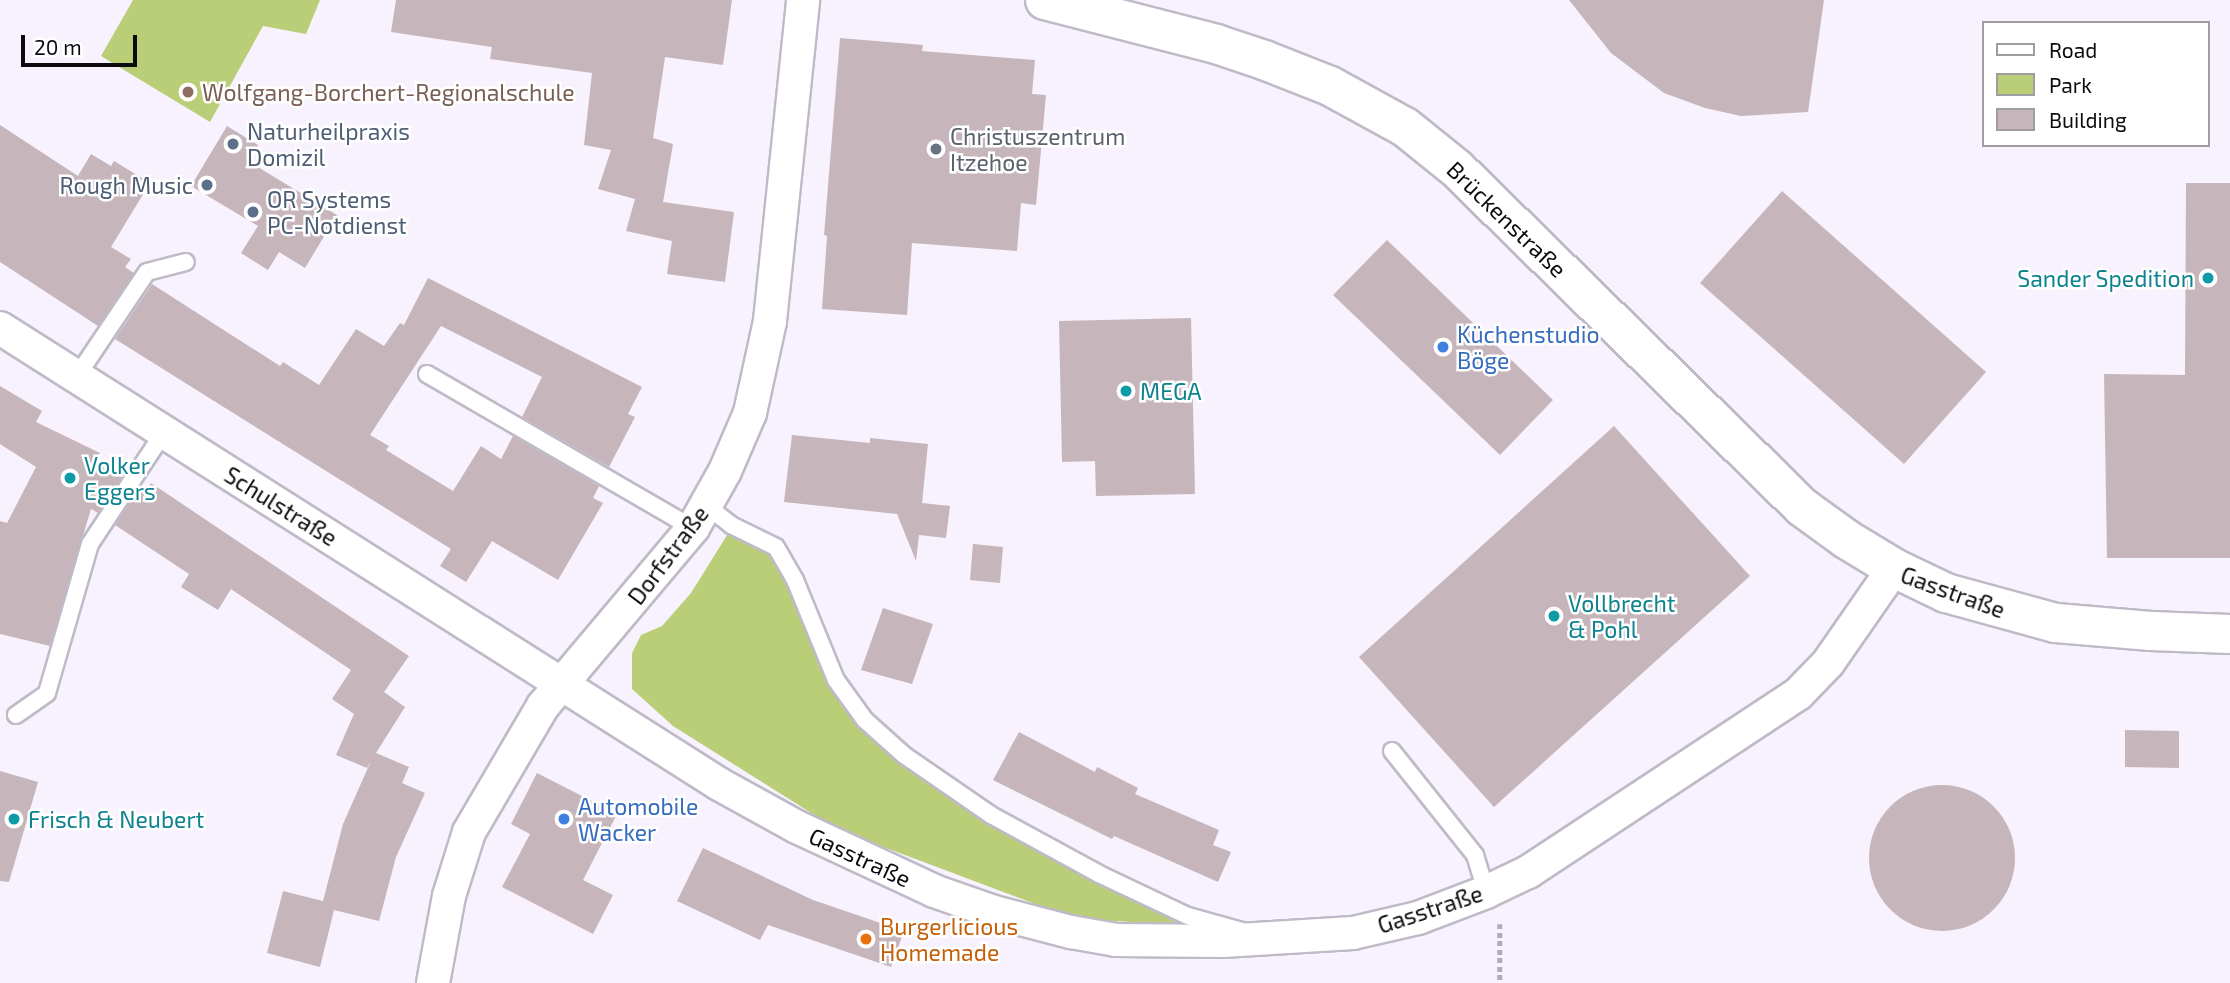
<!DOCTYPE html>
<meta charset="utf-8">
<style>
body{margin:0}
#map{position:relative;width:2230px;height:983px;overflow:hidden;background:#f7f2fd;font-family:"Exo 2",sans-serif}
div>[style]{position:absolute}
.green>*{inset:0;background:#b9ce77}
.building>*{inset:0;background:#c6b6bb}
.round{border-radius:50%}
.path>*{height:4.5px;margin-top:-2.25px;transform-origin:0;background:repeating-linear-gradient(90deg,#b0acb5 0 5px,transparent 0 8.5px)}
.roads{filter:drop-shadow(2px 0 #bfbac7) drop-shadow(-2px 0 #bfbac7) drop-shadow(0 2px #bfbac7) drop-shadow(0 -2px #bfbac7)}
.lane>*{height:16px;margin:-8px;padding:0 8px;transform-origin:8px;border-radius:8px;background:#fff}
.street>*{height:32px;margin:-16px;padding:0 16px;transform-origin:16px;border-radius:16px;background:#fff}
.secondary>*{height:38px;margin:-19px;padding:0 19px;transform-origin:19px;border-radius:19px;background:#fff}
.dots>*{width:19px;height:19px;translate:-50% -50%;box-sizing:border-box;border:4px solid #fff;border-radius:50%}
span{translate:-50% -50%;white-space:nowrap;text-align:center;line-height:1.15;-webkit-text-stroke:5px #fff;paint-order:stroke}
.education-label{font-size:23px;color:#785e54}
.left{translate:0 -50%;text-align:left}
.service-label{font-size:23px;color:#4e5e75}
.right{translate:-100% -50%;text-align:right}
.worship-label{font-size:23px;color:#5b616d}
.street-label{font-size:23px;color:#0c0a0f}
.culture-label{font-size:23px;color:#0d838f}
.shop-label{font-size:23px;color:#366cbe}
.food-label{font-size:23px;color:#c56008}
.legend{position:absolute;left:1982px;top:21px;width:228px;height:126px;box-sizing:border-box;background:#fff;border:2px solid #9e9d9f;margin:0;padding:9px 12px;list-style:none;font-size:21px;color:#0c0a0f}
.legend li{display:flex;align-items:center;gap:14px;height:35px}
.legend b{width:35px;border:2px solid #9e9d9f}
.scale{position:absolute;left:21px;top:35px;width:116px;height:32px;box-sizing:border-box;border:4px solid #0c0a0f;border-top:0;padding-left:9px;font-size:21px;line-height:24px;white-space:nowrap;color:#0c0a0f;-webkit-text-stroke:5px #fff;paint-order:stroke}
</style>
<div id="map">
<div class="green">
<i style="clip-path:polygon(133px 0,320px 0,306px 34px,263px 26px,210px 122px,101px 56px)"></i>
<i style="clip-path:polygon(729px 532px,773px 555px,833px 689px,883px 747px,977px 815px,1181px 925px,1098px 920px,1049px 909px,881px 846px,816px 816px,673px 726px,632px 689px,632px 653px,641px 635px,662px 626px,691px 593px)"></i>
</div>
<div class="building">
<i style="clip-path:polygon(396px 0,732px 0,723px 65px,665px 57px,653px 138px,673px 144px,663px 202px,734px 212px,725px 282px,667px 274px,672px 241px,626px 231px,635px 199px,598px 189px,611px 150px,584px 145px,592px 73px,490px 59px,492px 47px,391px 32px)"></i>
<i style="clip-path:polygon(1569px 0,1824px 0,1808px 112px,1741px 116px,1705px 108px,1664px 93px,1611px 53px)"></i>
<i style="clip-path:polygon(840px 38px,923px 45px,922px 51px,1035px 60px,1032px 94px,1046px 95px,1036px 205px,1021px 203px,1017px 251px,912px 243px,907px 315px,822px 309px,827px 236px,824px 235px)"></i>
<i style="clip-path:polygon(0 125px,78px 176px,91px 154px,111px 166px,114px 161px,150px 183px,111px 247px,131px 259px,125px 267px,134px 273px,98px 326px,0 262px)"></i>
<i style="clip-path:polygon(227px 126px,258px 145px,248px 161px,337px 215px,305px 268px,279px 252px,268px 270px,241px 253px,258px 226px,191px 186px)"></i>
<i style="clip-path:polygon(2186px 183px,2230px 183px,2230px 558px,2107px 558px,2104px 374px,2185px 375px)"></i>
<i style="clip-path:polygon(1782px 191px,1986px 372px,1904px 464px,1700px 283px)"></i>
<i style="clip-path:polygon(1387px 240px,1553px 400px,1500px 455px,1333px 295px)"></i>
<i style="clip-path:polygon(428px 278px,642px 387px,628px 414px,635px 417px,609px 467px,522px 417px,542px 377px,441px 326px,370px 435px,389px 446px,386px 450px,453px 491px,481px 446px,501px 459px,513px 436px,599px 486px,593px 498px,603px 503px,558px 580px,492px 541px,466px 582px,440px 566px,451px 549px,115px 339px,152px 284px,280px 366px,283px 362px,319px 385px,356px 329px,384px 346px,400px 323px,404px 325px)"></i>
<i style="clip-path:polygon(1191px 318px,1195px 494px,1096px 496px,1095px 461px,1062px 462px,1059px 321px)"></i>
<i style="clip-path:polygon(0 386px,42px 411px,36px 422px,100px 453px,95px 463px,122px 477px,98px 513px,91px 509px,50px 646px,0 634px,0 521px,7px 523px,36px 467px,0 444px)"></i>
<i style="clip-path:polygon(1614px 426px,1750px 576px,1494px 807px,1359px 657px)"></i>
<i style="clip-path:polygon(792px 435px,870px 443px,870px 438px,928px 444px,922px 503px,950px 506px,946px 538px,919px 535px,916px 561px,897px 514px,784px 502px)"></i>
<i style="clip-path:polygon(151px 483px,409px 656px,384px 692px,405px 707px,376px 753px,409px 767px,402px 783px,425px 793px,396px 857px,379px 921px,334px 910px,320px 967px,267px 953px,283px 891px,323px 901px,343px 824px,371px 761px,367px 768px,336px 755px,354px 714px,332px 699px,351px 670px,231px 589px,218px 610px,181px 587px,189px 574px,115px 525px,141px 486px,147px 489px)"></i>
<i style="clip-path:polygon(973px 544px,1003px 547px,1000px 583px,970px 580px)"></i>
<i style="clip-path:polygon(883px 608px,933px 624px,912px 684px,861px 670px)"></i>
<i style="clip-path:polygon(2125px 730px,2179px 731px,2179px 768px,2125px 767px)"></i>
<i style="clip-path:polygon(1019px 732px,1095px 772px,1097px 767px,1138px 788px,1135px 794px,1219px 830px,1213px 845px,1231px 852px,1218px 882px,1114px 836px,1112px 839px,993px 780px)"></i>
<i style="clip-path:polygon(0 771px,38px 782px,9px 882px,0 881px)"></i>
<i style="clip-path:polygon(537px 773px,617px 814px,583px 880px,613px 895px,593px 934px,502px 887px,530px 834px,511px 824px)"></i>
<i class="round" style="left:1869px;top:785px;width:146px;height:146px"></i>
<i style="clip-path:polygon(703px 848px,813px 900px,904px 931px,891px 967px,768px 925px,760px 940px,677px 901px)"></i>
</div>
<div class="path">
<i style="left:1500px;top:924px;width:59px;rotate:90deg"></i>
</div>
<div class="roads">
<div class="lane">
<i style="left:427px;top:374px;width:307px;rotate:30.1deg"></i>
<i style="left:77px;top:376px;width:125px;rotate:-56.1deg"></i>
<i style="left:147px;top:272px;width:40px;rotate:-14.4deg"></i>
<i style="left:707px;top:506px;width:31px;rotate:38deg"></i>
<i style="left:731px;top:525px;width:50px;rotate:26.1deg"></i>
<i style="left:776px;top:547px;width:38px;rotate:60deg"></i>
<i style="left:795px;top:580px;width:108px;rotate:67.7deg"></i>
<i style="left:836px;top:680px;width:49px;rotate:54.1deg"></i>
<i style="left:865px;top:720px;width:52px;rotate:41.9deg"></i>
<i style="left:904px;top:755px;width:106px;rotate:34.6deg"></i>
<i style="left:991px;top:815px;width:123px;rotate:28.6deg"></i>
<i style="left:1099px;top:874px;width:98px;rotate:25.3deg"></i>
<i style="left:1188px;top:916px;width:56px;rotate:15.5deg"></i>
<i style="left:16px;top:715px;width:38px;rotate:-35deg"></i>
<i style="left:47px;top:693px;width:155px;rotate:-73.9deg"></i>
<i style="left:90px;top:544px;width:134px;rotate:-56.5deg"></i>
<i style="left:1392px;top:751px;width:133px;rotate:51.4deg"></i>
<i style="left:1475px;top:855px;width:39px;rotate:73deg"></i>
</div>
<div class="street">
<i style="left:0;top:328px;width:851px;rotate:32.38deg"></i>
<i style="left:719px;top:784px;width:89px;rotate:28.9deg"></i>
<i style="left:797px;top:827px;width:151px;rotate:25deg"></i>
<i style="left:934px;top:891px;width:64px;rotate:19.3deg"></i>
<i style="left:994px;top:912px;width:80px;rotate:14.6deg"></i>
<i style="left:1071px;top:932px;width:46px;rotate:10.1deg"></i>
<i style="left:1116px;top:940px;width:107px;rotate:0.5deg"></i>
<i style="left:1223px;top:941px;width:130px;rotate:-3.5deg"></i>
<i style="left:1353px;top:933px;width:67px;rotate:-13deg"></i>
<i style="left:1418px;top:918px;width:73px;rotate:-20.9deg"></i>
<i style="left:1486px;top:892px;width:47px;rotate:-25.5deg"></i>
<i style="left:1528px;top:872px;width:323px;rotate:-33.4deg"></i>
<i style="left:1798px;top:694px;width:43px;rotate:-45.9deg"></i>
<i style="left:1828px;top:663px;width:116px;rotate:-55.2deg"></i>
<i style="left:433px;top:983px;width:88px;rotate:-79.6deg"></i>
<i style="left:449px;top:896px;width:67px;rotate:-72.6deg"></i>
<i style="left:469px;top:832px;width:146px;rotate:-59.6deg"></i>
<i style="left:543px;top:706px;width:233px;rotate:-49.9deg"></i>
<i style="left:693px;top:528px;width:65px;rotate:-60.7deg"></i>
<i style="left:725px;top:471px;width:63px;rotate:-66.7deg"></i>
<i style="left:750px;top:413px;width:94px;rotate:-77.7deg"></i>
<i style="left:770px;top:321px;width:323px;rotate:-84.1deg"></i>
</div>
<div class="secondary">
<i style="left:1045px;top:0;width:177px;rotate:14.4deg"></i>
<i style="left:1216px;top:44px;width:51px;rotate:18.4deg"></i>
<i style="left:1264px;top:60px;width:71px;rotate:21.5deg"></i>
<i style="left:1330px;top:86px;width:85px;rotate:28.7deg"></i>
<i style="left:1405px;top:127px;width:67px;rotate:38.9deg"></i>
<i style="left:1457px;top:169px;width:483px;rotate:44.4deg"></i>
<i style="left:1802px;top:507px;width:54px;rotate:36deg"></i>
<i style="left:1846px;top:539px;width:56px;rotate:31.1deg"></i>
<i style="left:1894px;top:568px;width:58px;rotate:25.7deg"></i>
<i style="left:1946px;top:593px;width:114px;rotate:15.3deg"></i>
<i style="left:2056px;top:623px;width:95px;rotate:4.8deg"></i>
<i style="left:2151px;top:631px;width:79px;rotate:2.2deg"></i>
</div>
</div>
<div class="dots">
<i style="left:188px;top:92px;background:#8d6e63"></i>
<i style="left:233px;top:144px;background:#5c6f8a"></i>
<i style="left:936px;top:149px;background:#6b7280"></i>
<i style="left:207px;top:185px;background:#5c6f8a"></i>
<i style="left:253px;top:212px;background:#5c6f8a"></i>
<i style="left:2208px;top:278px;background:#0f9aa8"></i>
<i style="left:1443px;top:347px;background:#3f7fe0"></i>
<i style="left:1126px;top:391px;background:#0f9aa8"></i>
<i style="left:70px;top:478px;background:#0f9aa8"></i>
<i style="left:1554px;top:616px;background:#0f9aa8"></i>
<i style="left:14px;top:819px;background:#0f9aa8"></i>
<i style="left:564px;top:819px;background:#3f7fe0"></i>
<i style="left:866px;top:939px;background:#e8710a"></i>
</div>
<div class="education-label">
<span class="left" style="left:202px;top:92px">Wolfgang-Borchert-Regionalschule</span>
</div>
<div class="service-label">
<span class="left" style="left:247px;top:144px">Naturheilpraxis<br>Domizil</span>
<span class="right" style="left:193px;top:185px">Rough Music</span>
<span class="left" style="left:267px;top:212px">OR Systems<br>PC-Notdienst</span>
</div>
<div class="worship-label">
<span class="left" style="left:950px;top:149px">Christuszentrum<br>Itzehoe</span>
</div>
<div class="street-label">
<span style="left:1507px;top:219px;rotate:44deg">Brückenstraße</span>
<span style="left:281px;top:506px;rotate:32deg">Schulstraße</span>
<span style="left:668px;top:555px;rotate:-53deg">Dorfstraße</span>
<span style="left:1953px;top:592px;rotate:20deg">Gasstraße</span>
<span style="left:860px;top:857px;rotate:25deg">Gasstraße</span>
<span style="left:1430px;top:909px;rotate:-18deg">Gasstraße</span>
</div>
<div class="culture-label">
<span class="right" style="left:2194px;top:278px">Sander Spedition</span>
<span class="left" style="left:1140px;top:391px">MEGA</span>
<span class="left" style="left:84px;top:478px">Volker<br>Eggers</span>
<span class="left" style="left:1568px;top:616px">Vollbrecht<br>&amp; Pohl</span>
<span class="left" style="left:28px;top:819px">Frisch &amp; Neubert</span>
</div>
<div class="shop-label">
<span class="left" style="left:1457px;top:347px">Küchenstudio<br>Böge</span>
<span class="left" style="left:578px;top:819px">Automobile<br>Wacker</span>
</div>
<div class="food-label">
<span class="left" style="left:880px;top:939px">Burgerlicious<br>Homemade</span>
</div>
<ul class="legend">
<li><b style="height:9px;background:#fff"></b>Road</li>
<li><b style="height:19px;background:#b9ce77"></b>Park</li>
<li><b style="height:19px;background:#c6b6bb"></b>Building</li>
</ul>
<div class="scale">20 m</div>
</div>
